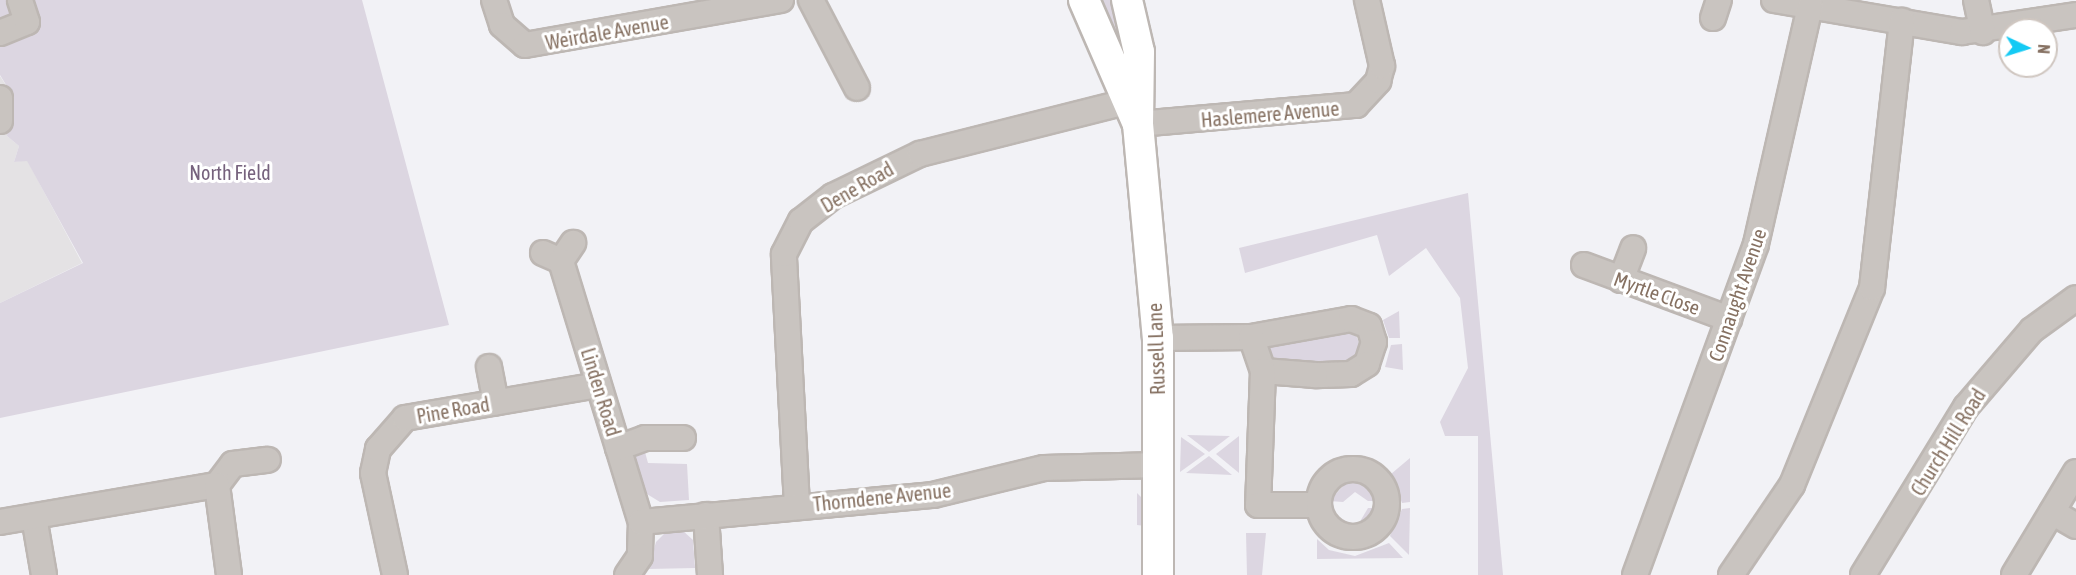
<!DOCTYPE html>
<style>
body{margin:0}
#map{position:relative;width:2076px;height:575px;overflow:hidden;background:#f2f2f6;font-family:"Asap Condensed",sans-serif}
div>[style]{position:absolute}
.built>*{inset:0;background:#e4e2e4}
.green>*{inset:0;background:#dcd6e1}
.roads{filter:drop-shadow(2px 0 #bdb7b3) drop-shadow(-2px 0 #bdb7b3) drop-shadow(0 2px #bdb7b3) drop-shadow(0 -2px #bdb7b3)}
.minor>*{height:24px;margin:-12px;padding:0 12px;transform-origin:12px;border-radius:12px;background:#c9c4c0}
.minor>.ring{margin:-12px;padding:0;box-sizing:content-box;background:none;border:24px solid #c9c4c0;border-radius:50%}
.major>*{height:30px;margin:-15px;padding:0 15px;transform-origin:15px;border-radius:15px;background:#fff}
span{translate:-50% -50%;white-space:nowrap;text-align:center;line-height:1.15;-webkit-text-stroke:6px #fff;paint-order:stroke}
.street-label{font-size:20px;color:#867162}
.park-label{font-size:20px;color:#76627d}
.north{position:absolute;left:1998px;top:18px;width:60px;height:60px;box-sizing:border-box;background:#fff;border:2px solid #cfc6c0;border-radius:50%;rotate:94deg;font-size:16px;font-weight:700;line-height:24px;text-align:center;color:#867162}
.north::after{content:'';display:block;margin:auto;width:21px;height:27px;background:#14caf4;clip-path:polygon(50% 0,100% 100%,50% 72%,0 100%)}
</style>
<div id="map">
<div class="built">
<i style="clip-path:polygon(0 76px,11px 93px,7px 136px,19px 146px,14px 162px,27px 160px,82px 263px,0 303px)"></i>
</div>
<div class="green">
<i style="clip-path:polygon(0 0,362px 0,449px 325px,0 418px,0 303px,83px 263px,27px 161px,14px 162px,19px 146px,7px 136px,11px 93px,0 75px)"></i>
<i style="clip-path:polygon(1098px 0,1122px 0,1132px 50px,1119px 55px)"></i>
<i style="clip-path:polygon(1468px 193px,1503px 575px,1478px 575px,1478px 436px,1445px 436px,1440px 422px,1468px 368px,1460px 298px,1426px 248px,1389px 276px,1377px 235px,1245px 273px,1239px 248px)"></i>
<i style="clip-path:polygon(1399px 311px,1400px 338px,1389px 338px,1383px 320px)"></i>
<i style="clip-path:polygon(1354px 331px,1363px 351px,1342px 366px,1272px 363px,1269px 357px,1269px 349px,1276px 342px)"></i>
<i style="clip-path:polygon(1402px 344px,1403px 370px,1385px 367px,1391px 345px)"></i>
<i style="clip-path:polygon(1187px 435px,1230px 436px,1209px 452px)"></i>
<i style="clip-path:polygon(1239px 436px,1239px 473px,1216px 454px)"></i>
<i style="clip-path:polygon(1181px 437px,1205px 454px,1180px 472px)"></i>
<i style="clip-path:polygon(643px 445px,648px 463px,687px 464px,689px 500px,660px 502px,642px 491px,629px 447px)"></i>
<i style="clip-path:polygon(1209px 456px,1232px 475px,1186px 473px)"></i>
<i style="clip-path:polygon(1410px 458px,1410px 502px,1402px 503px,1391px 474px)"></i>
<i style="clip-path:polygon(1366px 480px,1380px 501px,1368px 501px,1355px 492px,1343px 502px,1329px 501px,1348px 481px)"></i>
<i style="clip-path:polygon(1137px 493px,1145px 501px,1146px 526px,1137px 525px)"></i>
<i style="clip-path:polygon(1368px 508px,1381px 508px,1377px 519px,1355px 530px)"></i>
<i style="clip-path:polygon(1410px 508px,1409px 555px,1390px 536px,1402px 509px)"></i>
<i style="clip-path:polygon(682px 530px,693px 540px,695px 568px,648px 569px,656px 542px,666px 532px)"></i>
<i style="clip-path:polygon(1246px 533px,1266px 533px,1262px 575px,1247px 575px)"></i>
<i style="clip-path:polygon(1317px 539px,1329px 550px,1355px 556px,1389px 543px,1403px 558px,1317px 559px)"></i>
</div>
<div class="roads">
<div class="minor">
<i style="left:494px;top:0;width:26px;rotate:72deg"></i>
<i style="left:502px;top:25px;width:30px;rotate:41deg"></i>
<i style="left:525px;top:45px;width:260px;rotate:-10deg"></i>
<i style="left:811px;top:0;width:99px;rotate:62.4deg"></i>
<i style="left:1774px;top:0;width:191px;rotate:9.7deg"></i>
<i style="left:1962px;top:32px;width:115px;rotate:-8.5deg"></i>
<i style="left:1976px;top:0;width:33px;rotate:78deg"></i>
<i style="left:1713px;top:18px;width:19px;rotate:-72deg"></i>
<i style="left:0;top:33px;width:29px;rotate:-22deg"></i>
<i style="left:27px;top:22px;width:23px;rotate:-108deg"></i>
<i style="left:0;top:98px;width:23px;rotate:90deg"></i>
<i style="left:1138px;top:124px;width:219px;rotate:-5deg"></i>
<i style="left:1356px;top:105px;width:33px;rotate:-47deg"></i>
<i style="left:1378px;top:81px;width:16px;rotate:-75deg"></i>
<i style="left:1382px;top:66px;width:68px;rotate:-102.8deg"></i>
<i style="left:543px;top:253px;width:20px;rotate:24deg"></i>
<i style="left:561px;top:261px;width:22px;rotate:-56deg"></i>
<i style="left:561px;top:261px;width:273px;rotate:73deg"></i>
<i style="left:641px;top:522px;width:34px;rotate:92deg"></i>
<i style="left:640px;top:556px;width:23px;rotate:124deg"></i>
<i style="left:1584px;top:265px;width:155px;rotate:20.4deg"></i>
<i style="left:1621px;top:280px;width:34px;rotate:-69deg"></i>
<i style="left:1158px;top:338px;width:93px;rotate:-0.6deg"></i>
<i style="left:1251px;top:337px;width:102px;rotate:-10.2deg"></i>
<i style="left:1351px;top:319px;width:19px;rotate:21deg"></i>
<i style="left:1369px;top:326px;width:17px;rotate:73deg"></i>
<i style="left:1374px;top:342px;width:23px;rotate:108deg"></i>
<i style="left:1367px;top:364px;width:19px;rotate:148deg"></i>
<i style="left:1351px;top:374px;width:36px;rotate:178deg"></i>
<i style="left:1315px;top:375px;width:52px;rotate:-175.6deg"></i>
<i style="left:1263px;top:371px;width:36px;rotate:-109deg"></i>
<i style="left:489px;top:367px;width:36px;rotate:79deg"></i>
<i style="left:1263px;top:371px;width:134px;rotate:92.1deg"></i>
<i style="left:1258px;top:505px;width:60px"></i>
<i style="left:618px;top:448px;width:29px;rotate:-20deg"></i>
<i style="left:645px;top:438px;width:38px"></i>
<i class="ring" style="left:1319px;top:469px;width:44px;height:44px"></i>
<i style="left:217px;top:485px;width:26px;rotate:-53deg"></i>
<i style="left:233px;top:464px;width:35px;rotate:-7deg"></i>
<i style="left:797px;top:506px;width:252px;rotate:-93deg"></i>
<i style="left:784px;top:254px;width:37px;rotate:-63deg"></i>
<i style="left:801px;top:221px;width:41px;rotate:-38deg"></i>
<i style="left:833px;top:196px;width:97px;rotate:-25.8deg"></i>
<i style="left:920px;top:154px;width:211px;rotate:-14.2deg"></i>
<i style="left:2052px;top:512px;width:28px;rotate:30deg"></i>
<i style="left:706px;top:515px;width:60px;rotate:86.2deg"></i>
<i style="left:34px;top:517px;width:59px;rotate:80.2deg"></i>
<i style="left:0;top:522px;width:220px;rotate:-9.7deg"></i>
<i style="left:217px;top:485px;width:91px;rotate:82.4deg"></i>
<i style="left:641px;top:522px;width:293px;rotate:-5.3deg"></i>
<i style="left:933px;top:495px;width:114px;rotate:-13.7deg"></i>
<i style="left:1044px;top:468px;width:114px;rotate:-1.5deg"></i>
<i style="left:395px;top:575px;width:104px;rotate:-102.2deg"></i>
<i style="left:373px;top:473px;width:25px;rotate:-78deg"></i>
<i style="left:378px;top:449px;width:41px;rotate:-48.9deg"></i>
<i style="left:405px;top:418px;width:196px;rotate:-9.7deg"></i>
<i style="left:1635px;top:575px;width:352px;rotate:-69.9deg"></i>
<i style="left:1756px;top:244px;width:244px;rotate:-77.2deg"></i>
<i style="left:1731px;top:575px;width:109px;rotate:-55.9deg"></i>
<i style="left:1792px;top:485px;width:213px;rotate:-67.9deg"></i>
<i style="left:1872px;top:288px;width:269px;rotate:-83.6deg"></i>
<i style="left:1863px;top:575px;width:197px;rotate:-58.5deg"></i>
<i style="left:1966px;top:407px;width:101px;rotate:-49.4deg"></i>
<i style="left:2032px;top:330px;width:54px;rotate:-36deg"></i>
<i style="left:2014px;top:575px;width:120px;rotate:-59deg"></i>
</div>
<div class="major">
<i style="left:1084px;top:0;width:133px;rotate:66.5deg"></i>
<i style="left:1127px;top:0;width:53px;rotate:77deg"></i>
<i style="left:1139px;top:52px;width:72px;rotate:90.8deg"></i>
<i style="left:1138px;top:124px;width:215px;rotate:84.7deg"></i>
<i style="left:1158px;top:338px;width:237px;rotate:90deg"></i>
</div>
</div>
<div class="street-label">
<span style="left:607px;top:32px;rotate:-10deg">Weirdale Avenue</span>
<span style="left:1270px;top:114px;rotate:-5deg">Haslemere Avenue</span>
<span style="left:857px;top:187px;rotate:-30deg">Dene Road</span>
<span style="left:1657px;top:293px;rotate:20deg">Myrtle Close</span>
<span style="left:1737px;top:295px;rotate:-71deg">Connaught Avenue</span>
<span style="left:1156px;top:349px;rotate:-92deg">Russell Lane</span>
<span style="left:601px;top:392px;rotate:73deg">Linden Road</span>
<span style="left:453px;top:410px;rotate:-10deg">Pine Road</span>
<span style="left:1948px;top:442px;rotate:-58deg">Church Hill Road</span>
<span style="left:882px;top:497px;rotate:-6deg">Thorndene Avenue</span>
</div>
<div class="park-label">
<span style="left:230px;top:172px">North Field</span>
</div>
<div class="north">N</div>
</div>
